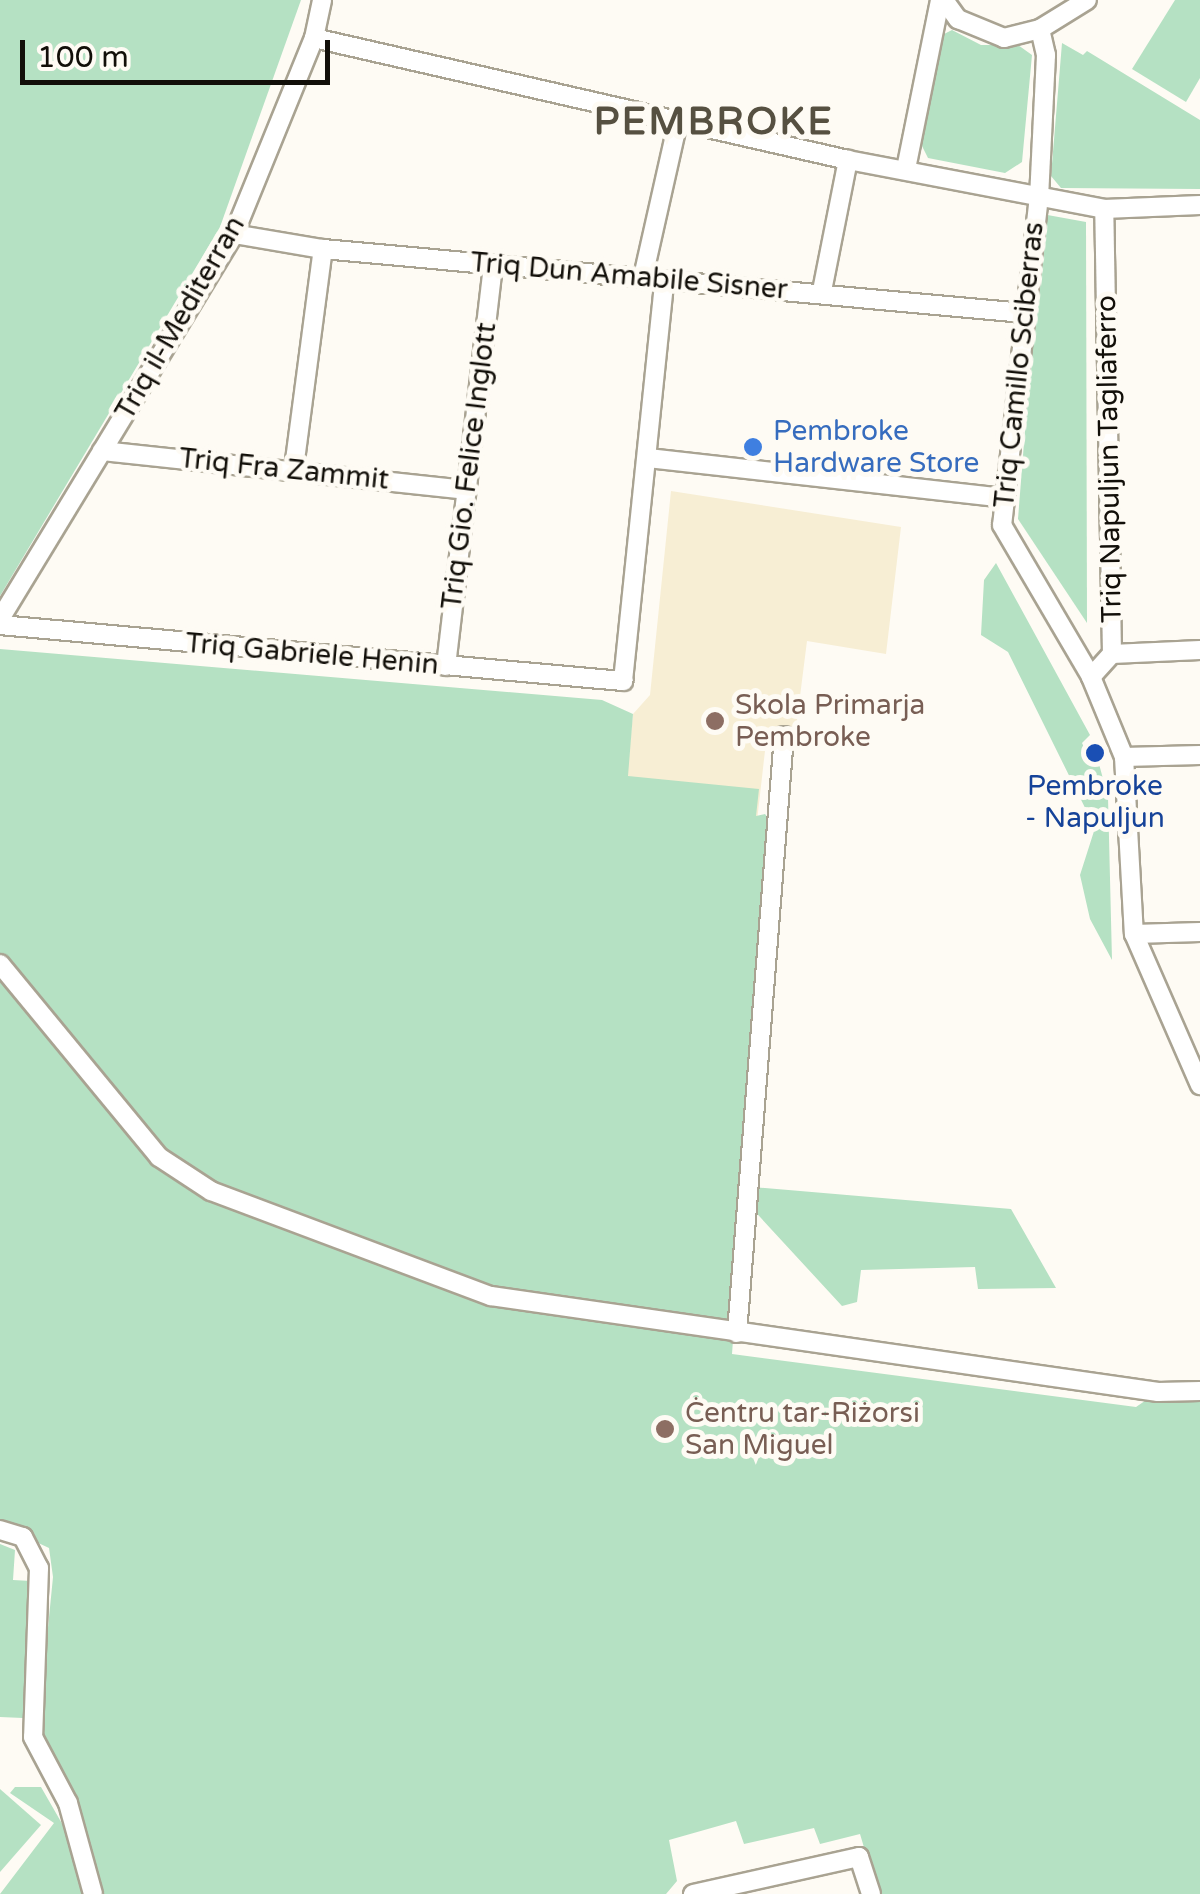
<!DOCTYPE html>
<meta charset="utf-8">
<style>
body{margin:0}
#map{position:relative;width:1200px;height:1894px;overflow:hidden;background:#fefbf4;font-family:"Varela Round",sans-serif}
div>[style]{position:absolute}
.built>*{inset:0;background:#f7eed4}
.green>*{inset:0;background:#b5e1c3}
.roads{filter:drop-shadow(2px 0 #a9a392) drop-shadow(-2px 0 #a9a392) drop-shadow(0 2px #a9a392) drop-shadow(0 -2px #a9a392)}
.street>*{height:18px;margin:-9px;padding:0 9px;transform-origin:9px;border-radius:9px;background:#fff}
.dots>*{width:28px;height:28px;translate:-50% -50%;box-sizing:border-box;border:5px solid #fefbf4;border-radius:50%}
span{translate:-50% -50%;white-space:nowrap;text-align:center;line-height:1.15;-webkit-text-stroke:10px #fefbf4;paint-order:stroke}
.street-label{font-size:28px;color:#120f09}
.shop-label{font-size:28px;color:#366cbe}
.left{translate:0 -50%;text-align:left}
.education-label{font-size:28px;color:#785e54}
.transit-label{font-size:28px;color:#164399}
.district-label{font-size:38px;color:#565041;font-weight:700;letter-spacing:2.5px}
.scale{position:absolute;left:20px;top:40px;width:310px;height:45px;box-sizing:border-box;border:5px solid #120f09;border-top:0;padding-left:12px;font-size:30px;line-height:35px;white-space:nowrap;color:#120f09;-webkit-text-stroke:8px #fefbf4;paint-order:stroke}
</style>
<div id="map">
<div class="built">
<i style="clip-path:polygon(671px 491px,901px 527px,886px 654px,807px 641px,796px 728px,766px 742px,742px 953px,611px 941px,633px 714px,650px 695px)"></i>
</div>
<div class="green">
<i style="clip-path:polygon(0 0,301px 0,220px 227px,0 596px)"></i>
<i style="clip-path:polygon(1175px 0,1200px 0,1200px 78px,1186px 102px,1132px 69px)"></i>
<i style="clip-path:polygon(952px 30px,981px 45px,1018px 45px,1032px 55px,1022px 162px,1005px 173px,928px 158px,918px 138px,938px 37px)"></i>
<i style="clip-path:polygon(1062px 43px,1083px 55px,1087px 51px,1200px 120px,1200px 189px,1061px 188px,1051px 176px)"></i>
<i style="clip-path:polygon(1042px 214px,1086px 222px,1087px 623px,1018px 519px)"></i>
<i style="clip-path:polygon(996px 563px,1090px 735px,1082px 743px,1091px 762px,1099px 764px,1108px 797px,1112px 960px,1090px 919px,1080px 875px,1095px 828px,1008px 652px,981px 635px,984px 580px)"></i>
<i style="clip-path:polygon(0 649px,602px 700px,633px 714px,628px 776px,759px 789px,756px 816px,765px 814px,771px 822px,732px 1354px,1136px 1407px,1158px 1392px,1200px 1394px,1200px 1894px,878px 1894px,860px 1834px,820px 1844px,814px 1828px,744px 1844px,736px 1821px,669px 1840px,677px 1881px,666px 1894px,103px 1894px,81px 1817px,45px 1751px,39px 1718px,53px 1577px,49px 1548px,0 1525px)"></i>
<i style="clip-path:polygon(752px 1187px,1011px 1209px,1056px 1288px,978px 1289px,975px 1267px,861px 1270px,857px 1302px,842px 1306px,748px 1204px)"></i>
<i style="clip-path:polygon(0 1544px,15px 1550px,13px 1580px,31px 1581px,35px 1595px,23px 1718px,0 1717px)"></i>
<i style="clip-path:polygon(15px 1787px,41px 1787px,68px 1834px,86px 1894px,0 1894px,54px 1823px,10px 1793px)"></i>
<i style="clip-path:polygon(0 1789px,41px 1825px,0 1872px)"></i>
</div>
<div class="roads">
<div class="street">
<i style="left:944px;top:0;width:24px;rotate:54deg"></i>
<i style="left:958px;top:19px;width:50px;rotate:22.4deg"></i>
<i style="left:1004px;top:38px;width:37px;rotate:-14deg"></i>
<i style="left:1040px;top:29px;width:55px;rotate:-31.7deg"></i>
<i style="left:1040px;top:29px;width:27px;rotate:77deg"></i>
<i style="left:1046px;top:55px;width:141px;rotate:92.8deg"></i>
<i style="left:1039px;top:196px;width:331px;rotate:96.4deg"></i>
<i style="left:1002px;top:525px;width:176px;rotate:59.6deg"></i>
<i style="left:1091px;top:677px;width:87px;rotate:67.6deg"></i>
<i style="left:1124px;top:757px;width:177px;rotate:86.8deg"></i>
<i style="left:1134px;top:934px;width:165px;rotate:66.4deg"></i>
<i style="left:314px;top:38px;width:548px;rotate:12.87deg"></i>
<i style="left:848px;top:160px;width:261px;rotate:10.8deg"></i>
<i style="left:1104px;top:209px;width:96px;rotate:-2.4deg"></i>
<i style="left:906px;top:169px;width:172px;rotate:-78.6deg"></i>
<i style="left:234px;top:234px;width:90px;rotate:9.6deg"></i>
<i style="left:323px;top:249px;width:704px;rotate:5.22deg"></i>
<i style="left:643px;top:277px;width:159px;rotate:-77.3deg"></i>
<i style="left:822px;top:291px;width:134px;rotate:-78.8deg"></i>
<i style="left:102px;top:451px;width:366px;rotate:6.1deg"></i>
<i style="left:648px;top:458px;width:358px;rotate:6.4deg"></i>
<i style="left:294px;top:468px;width:221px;rotate:-82.5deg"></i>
<i style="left:0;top:619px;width:451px;rotate:-58.7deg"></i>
<i style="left:234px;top:234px;width:212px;rotate:-67.8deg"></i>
<i style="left:314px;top:38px;width:39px;rotate:-78deg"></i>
<i style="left:0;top:625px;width:626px;rotate:5.14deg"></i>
<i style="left:623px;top:681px;width:402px;rotate:-84.1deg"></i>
<i style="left:1112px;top:654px;width:88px;rotate:-2.6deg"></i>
<i style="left:446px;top:666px;width:404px;rotate:-83.3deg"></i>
<i style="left:1091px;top:677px;width:31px;rotate:-48deg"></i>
<i style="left:1112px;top:654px;width:445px;rotate:-91deg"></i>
<i style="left:1124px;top:757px;width:76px;rotate:-1.5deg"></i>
<i style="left:1134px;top:934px;width:66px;rotate:-1.7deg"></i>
<i style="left:0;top:964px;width:250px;rotate:50.5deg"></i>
<i style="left:159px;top:1157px;width:62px;rotate:33.2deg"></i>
<i style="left:211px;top:1191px;width:299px;rotate:20.6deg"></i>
<i style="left:491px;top:1296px;width:674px;rotate:8.19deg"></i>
<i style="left:1158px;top:1392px;width:42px;rotate:-1.4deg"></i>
<i style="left:737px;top:1333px;width:599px;rotate:-85.5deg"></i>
<i style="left:0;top:1530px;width:24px;rotate:17deg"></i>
<i style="left:23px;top:1537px;width:35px;rotate:63deg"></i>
<i style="left:39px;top:1568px;width:169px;rotate:92deg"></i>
<i style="left:33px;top:1737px;width:75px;rotate:62.1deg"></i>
<i style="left:68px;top:1803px;width:94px;rotate:74.6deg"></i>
<i style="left:693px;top:1894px;width:170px;rotate:-12.6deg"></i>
<i style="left:859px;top:1857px;width:39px;rotate:72deg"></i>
</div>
</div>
<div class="dots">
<i style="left:753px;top:447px;background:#3f7fe0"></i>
<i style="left:715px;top:721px;background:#8d6e63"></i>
<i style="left:1095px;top:753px;background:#1a4fb4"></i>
<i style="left:665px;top:1429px;background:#8d6e63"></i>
</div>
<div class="street-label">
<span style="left:629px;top:276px;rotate:5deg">Triq Dun Amabile Sisner</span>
<span style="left:180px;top:318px;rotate:-60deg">Triq il-Mediterran</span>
<span style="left:1019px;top:365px;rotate:-84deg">Triq Camillo Sciberras</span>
<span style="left:1109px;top:459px;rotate:-91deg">Triq Napuljun Tagliaferro</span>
<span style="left:469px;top:466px;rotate:-83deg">Triq Gio. Felice Inglott</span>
<span style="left:284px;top:469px;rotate:6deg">Triq Fra Zammit</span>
<span style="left:312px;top:654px;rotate:5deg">Triq Gabriele Henin</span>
</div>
<div class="shop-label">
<span class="left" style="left:773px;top:447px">Pembroke<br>Hardware Store</span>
</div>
<div class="education-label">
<span class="left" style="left:735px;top:721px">Skola Primarja<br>Pembroke</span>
<span class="left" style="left:685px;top:1429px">Ċentru tar-Riżorsi<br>San Miguel</span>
</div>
<div class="transit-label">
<span style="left:1095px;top:802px">Pembroke<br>- Napuljun</span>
</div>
<div class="district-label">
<span style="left:714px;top:123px">PEMBROKE</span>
</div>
<div class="scale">100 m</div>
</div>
